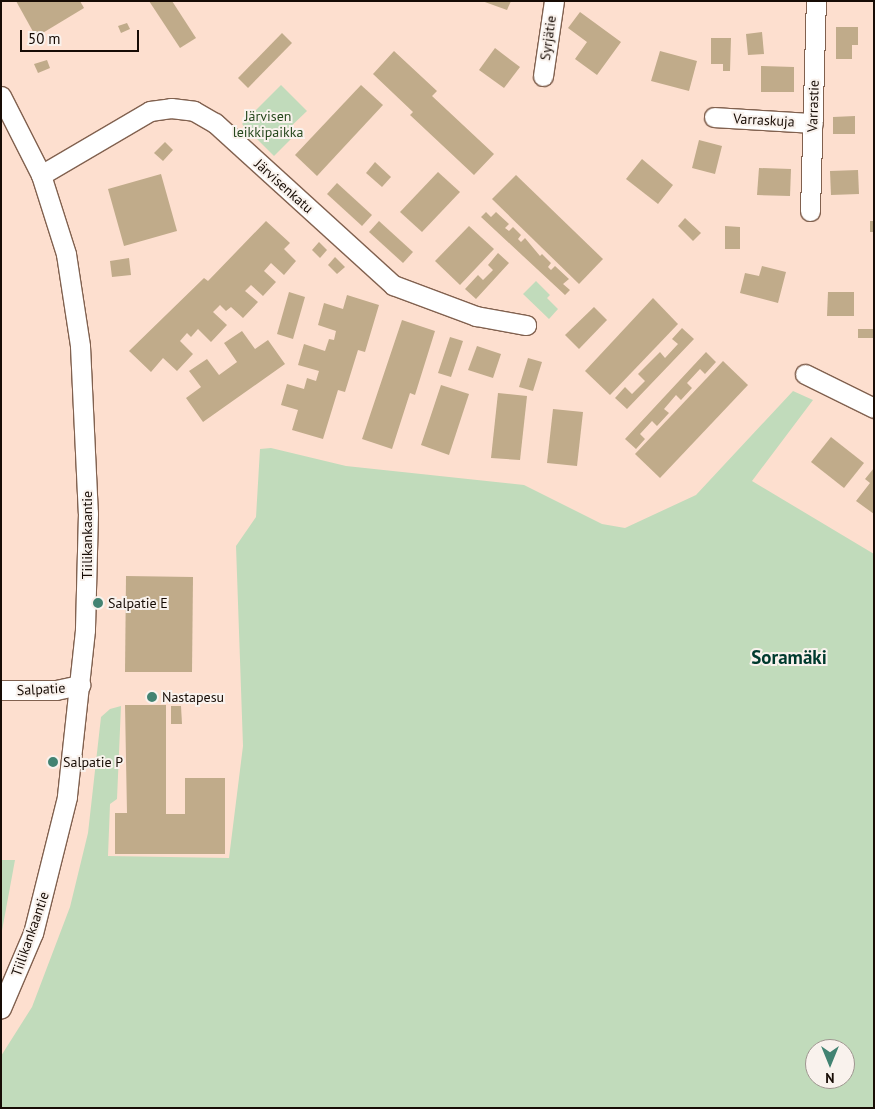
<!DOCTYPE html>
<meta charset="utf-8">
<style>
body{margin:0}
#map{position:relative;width:875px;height:1109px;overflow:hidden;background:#fddfcf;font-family:"PT Sans",sans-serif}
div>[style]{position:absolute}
.green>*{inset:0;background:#c1dbbb}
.building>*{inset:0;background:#c0ab8a}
.roads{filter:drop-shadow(1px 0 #81614f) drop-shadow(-1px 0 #81614f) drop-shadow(0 1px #81614f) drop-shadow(0 -1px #81614f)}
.minor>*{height:19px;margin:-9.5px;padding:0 9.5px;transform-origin:9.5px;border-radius:9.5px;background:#fff}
.dots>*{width:14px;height:14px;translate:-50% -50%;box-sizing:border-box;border:2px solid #f9f2ed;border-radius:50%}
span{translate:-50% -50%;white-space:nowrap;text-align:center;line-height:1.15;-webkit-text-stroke:4px #f9f2ed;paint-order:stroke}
.street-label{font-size:14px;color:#170c05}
.park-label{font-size:14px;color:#27491e}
.poi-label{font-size:14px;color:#170c05}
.left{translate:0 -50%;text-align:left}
.district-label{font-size:19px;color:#003a2e;font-weight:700}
.frame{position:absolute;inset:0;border:2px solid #170c05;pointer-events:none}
.north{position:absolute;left:805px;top:1039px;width:50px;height:50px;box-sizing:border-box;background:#f9f2ed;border:1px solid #9f9690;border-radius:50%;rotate:180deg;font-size:14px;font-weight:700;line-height:20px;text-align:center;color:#170c05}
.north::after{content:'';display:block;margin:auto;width:18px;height:22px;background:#428372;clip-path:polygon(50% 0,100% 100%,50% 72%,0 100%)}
.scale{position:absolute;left:20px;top:30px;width:119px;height:22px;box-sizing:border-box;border:2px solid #170c05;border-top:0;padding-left:6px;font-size:15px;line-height:18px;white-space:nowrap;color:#170c05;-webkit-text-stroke:4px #f9f2ed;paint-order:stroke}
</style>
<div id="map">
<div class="green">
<i style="clip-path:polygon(281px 85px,307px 111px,285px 132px,291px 139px,274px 156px,242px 124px)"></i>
<i style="clip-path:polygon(536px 281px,550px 295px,547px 298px,558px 309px,549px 319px,523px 294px)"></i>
<i style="clip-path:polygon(evenodd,793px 391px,813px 400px,752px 481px,874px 554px,874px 1108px,1px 1108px,1px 1056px,32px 1007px,70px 907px,88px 833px,101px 717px,110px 709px,121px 706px,117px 799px,110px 804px,108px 856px,229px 858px,243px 746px,236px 546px,256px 517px,260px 449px,271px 448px,346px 466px,524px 485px,602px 524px,625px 528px,696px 495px,793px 391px,815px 1049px,845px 1049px,845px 1079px,815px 1079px,815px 1049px)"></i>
<i style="clip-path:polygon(1px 860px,15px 860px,1px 936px)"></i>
</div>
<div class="building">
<i style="clip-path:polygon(16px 1px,80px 1px,84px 8px,36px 37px)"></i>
<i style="clip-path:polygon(149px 1px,172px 1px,196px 38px,180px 48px)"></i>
<i style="clip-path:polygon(482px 1px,511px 1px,507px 10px)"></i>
<i style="clip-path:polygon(580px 12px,621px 42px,597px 75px,575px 59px,587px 42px,568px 28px)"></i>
<i style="clip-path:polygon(127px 23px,130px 29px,121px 33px,118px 26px)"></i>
<i style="clip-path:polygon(836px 27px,858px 27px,858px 45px,852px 45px,852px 59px,836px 59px)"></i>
<i style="clip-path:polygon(762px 32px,764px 54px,748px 55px,746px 34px)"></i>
<i style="clip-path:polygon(282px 33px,292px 43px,248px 88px,238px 78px)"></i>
<i style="clip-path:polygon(711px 38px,731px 38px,730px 71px,723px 71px,723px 64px,711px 64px)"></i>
<i style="clip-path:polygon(495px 48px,520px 67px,504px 88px,479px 70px)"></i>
<i style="clip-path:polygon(394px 51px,437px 91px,432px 96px,494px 154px,474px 175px,410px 115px,413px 112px,373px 74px)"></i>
<i style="clip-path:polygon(660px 51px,697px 61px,689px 91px,651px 81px)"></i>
<i style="clip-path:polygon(47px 60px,50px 68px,38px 73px,34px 64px)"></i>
<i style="clip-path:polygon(761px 66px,794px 67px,794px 92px,761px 92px)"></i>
<i style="clip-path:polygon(361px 85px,383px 105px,317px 176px,295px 155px)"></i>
<i style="clip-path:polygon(855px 116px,855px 134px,833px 134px,833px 117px)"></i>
<i style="clip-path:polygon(699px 140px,722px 146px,715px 174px,692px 168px)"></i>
<i style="clip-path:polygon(165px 142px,173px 150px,163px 161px,154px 153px)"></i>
<i style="clip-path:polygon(642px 159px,673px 185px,658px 204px,626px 179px)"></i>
<i style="clip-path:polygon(375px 162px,391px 177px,382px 187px,366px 173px)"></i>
<i style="clip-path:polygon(759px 168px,791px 169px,790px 196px,757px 195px)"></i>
<i style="clip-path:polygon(858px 170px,859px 194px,831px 195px,830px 171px)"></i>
<i style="clip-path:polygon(438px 172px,460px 192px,422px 232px,400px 212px)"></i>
<i style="clip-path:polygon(161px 174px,177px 231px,124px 246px,108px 189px)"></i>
<i style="clip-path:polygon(516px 175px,603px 259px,579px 284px,492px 199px)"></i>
<i style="clip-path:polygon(337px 183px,372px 215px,362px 226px,327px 194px)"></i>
<i style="clip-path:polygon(486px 212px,491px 217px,496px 212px,509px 224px,505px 228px,509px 231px,513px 227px,521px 235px,518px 239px,521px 242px,525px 238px,540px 256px,542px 254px,551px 263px,548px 267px,551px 270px,555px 266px,569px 279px,563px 284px,570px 290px,565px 295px,481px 217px)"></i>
<i style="clip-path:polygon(685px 218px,701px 233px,693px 241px,678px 226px)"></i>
<i style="clip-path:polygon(266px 221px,290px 243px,284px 249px,296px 261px,284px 275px,271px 263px,264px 271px,276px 282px,263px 296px,251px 285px,245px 291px,258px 302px,243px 318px,231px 307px,226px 311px,220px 305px,213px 312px,227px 325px,211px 342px,198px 329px,191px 337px,187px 333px,180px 341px,193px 354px,177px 371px,163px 358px,151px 372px,129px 351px,204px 278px,208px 281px)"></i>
<i style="clip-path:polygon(379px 221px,413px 252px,403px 263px,369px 232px)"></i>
<i style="clip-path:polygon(870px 221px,874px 221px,874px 232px,870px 232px)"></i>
<i style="clip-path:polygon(469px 226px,494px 249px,460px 285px,435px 261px)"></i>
<i style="clip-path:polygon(725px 226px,740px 227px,740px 249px,725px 249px)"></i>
<i style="clip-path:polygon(319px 242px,327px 250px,320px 258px,312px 250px)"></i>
<i style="clip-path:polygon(498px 253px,509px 263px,476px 299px,465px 289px,478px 275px,483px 280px,493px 270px,488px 265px)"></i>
<i style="clip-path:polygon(335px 257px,345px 267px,337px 274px,328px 265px)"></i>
<i style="clip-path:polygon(129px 258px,131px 275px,112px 277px,110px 261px)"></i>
<i style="clip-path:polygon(762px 266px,786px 272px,778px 303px,740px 293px,745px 273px,759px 276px)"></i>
<i style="clip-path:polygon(289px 292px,305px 297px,293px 339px,277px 334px)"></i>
<i style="clip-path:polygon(828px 292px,854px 292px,854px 316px,827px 316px)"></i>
<i style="clip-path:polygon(347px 295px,379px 305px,365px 352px,358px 350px,345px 392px,338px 390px,323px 439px,292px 430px,298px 410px,281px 405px,287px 384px,304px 389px,307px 378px,316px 381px,319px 371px,298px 365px,304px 344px,325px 351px,329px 339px,334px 340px,336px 331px,318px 325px,324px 303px,343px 309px)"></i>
<i style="clip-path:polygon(653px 298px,678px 324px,610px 395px,585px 371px)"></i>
<i style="clip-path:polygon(594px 307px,607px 320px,579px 349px,565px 335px)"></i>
<i style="clip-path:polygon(402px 320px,435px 331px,415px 395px,410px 393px,392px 449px,362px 439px)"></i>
<i style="clip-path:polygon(682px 328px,694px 339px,627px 409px,615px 398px,625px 387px,632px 394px,645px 381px,638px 374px,660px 352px,665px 358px,678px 344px,672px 339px)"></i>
<i style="clip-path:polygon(858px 329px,874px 329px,874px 338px,858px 338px)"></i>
<i style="clip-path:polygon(242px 331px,255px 349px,268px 340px,285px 364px,203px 422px,186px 398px,201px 387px,189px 371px,207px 359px,219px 375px,237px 362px,224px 343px)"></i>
<i style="clip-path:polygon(450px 337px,463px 341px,451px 377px,438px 373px)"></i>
<i style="clip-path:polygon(477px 346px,501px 354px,493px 378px,468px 370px)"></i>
<i style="clip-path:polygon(706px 352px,716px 362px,705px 374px,700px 369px,687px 383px,692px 388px,681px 400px,676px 395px,664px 409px,669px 413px,657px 426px,652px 421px,640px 434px,645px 439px,636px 449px,625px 439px)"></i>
<i style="clip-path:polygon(528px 358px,542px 362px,533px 391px,519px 387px)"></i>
<i style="clip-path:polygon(723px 361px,748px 385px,660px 478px,635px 454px)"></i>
<i style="clip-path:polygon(441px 385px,469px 394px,449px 455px,421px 445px)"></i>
<i style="clip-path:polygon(498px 393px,527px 396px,520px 460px,491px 458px)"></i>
<i style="clip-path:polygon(553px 409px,583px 412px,577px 466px,547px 463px)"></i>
<i style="clip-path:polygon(831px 437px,864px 463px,844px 488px,811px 462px)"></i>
<i style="clip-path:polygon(874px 468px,874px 514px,856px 501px,870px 483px,865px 479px)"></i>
<i style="clip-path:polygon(126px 576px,193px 577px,192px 672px,125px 672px)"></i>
<i style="clip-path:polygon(125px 705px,166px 705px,166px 814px,185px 814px,185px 778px,225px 778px,225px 854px,115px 854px,115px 813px,127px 813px)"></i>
<i style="clip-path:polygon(171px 706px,181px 706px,182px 724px,171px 724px)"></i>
</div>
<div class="roads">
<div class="minor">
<i style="left:543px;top:76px;width:76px;rotate:-81.7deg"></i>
<i style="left:1px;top:96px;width:89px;rotate:63.1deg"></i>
<i style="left:41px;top:175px;width:83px;rotate:72.4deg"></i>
<i style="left:66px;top:254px;width:93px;rotate:81.3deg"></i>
<i style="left:80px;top:346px;width:167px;rotate:87.3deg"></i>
<i style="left:88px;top:513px;width:117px;rotate:91.5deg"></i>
<i style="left:85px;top:630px;width:168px;rotate:96.2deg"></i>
<i style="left:67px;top:797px;width:140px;rotate:104deg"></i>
<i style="left:33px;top:933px;width:82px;rotate:113.1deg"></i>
<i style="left:714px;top:117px;width:99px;rotate:3.5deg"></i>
<i style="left:41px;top:175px;width:126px;rotate:-30.4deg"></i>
<i style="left:150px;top:111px;width:21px;rotate:-8deg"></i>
<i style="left:171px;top:108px;width:23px;rotate:7deg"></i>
<i style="left:194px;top:111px;width:24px;rotate:30deg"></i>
<i style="left:215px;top:123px;width:241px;rotate:42.3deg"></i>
<i style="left:393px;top:285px;width:89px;rotate:20.5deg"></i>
<i style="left:476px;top:316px;width:51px;rotate:10.2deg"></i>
<i style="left:810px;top:211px;width:210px;rotate:-88.4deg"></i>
<i style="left:805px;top:374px;width:77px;rotate:26.2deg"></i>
<i style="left:1px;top:690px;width:55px"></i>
<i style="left:56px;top:690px;width:25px;rotate:-12deg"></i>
</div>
</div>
<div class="dots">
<i style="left:98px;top:603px;background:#428372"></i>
<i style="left:152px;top:697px;background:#428372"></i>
<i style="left:53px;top:762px;background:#428372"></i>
</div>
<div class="street-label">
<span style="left:548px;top:38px;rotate:-82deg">Syrjätie</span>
<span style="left:813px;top:106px;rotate:-88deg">Varrastie</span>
<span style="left:764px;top:120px;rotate:3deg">Varraskuja</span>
<span style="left:284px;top:186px;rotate:42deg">Järvisenkatu</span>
<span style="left:87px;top:535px;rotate:-90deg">Tiilikankaantie</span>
<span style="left:41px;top:689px;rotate:-3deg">Salpatie</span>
<span style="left:30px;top:934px;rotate:-71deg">Tiilikankaantie</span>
</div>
<div class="park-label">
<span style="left:268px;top:124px">Järvisen<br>leikkipaikka</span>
</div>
<div class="poi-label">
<span class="left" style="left:108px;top:603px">Salpatie E</span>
<span class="left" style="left:162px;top:697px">Nastapesu</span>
<span class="left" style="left:63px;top:762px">Salpatie P</span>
</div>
<div class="district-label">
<span style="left:789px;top:658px">Soramäki</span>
</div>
<div class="frame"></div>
<div class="north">N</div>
<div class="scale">50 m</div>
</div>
